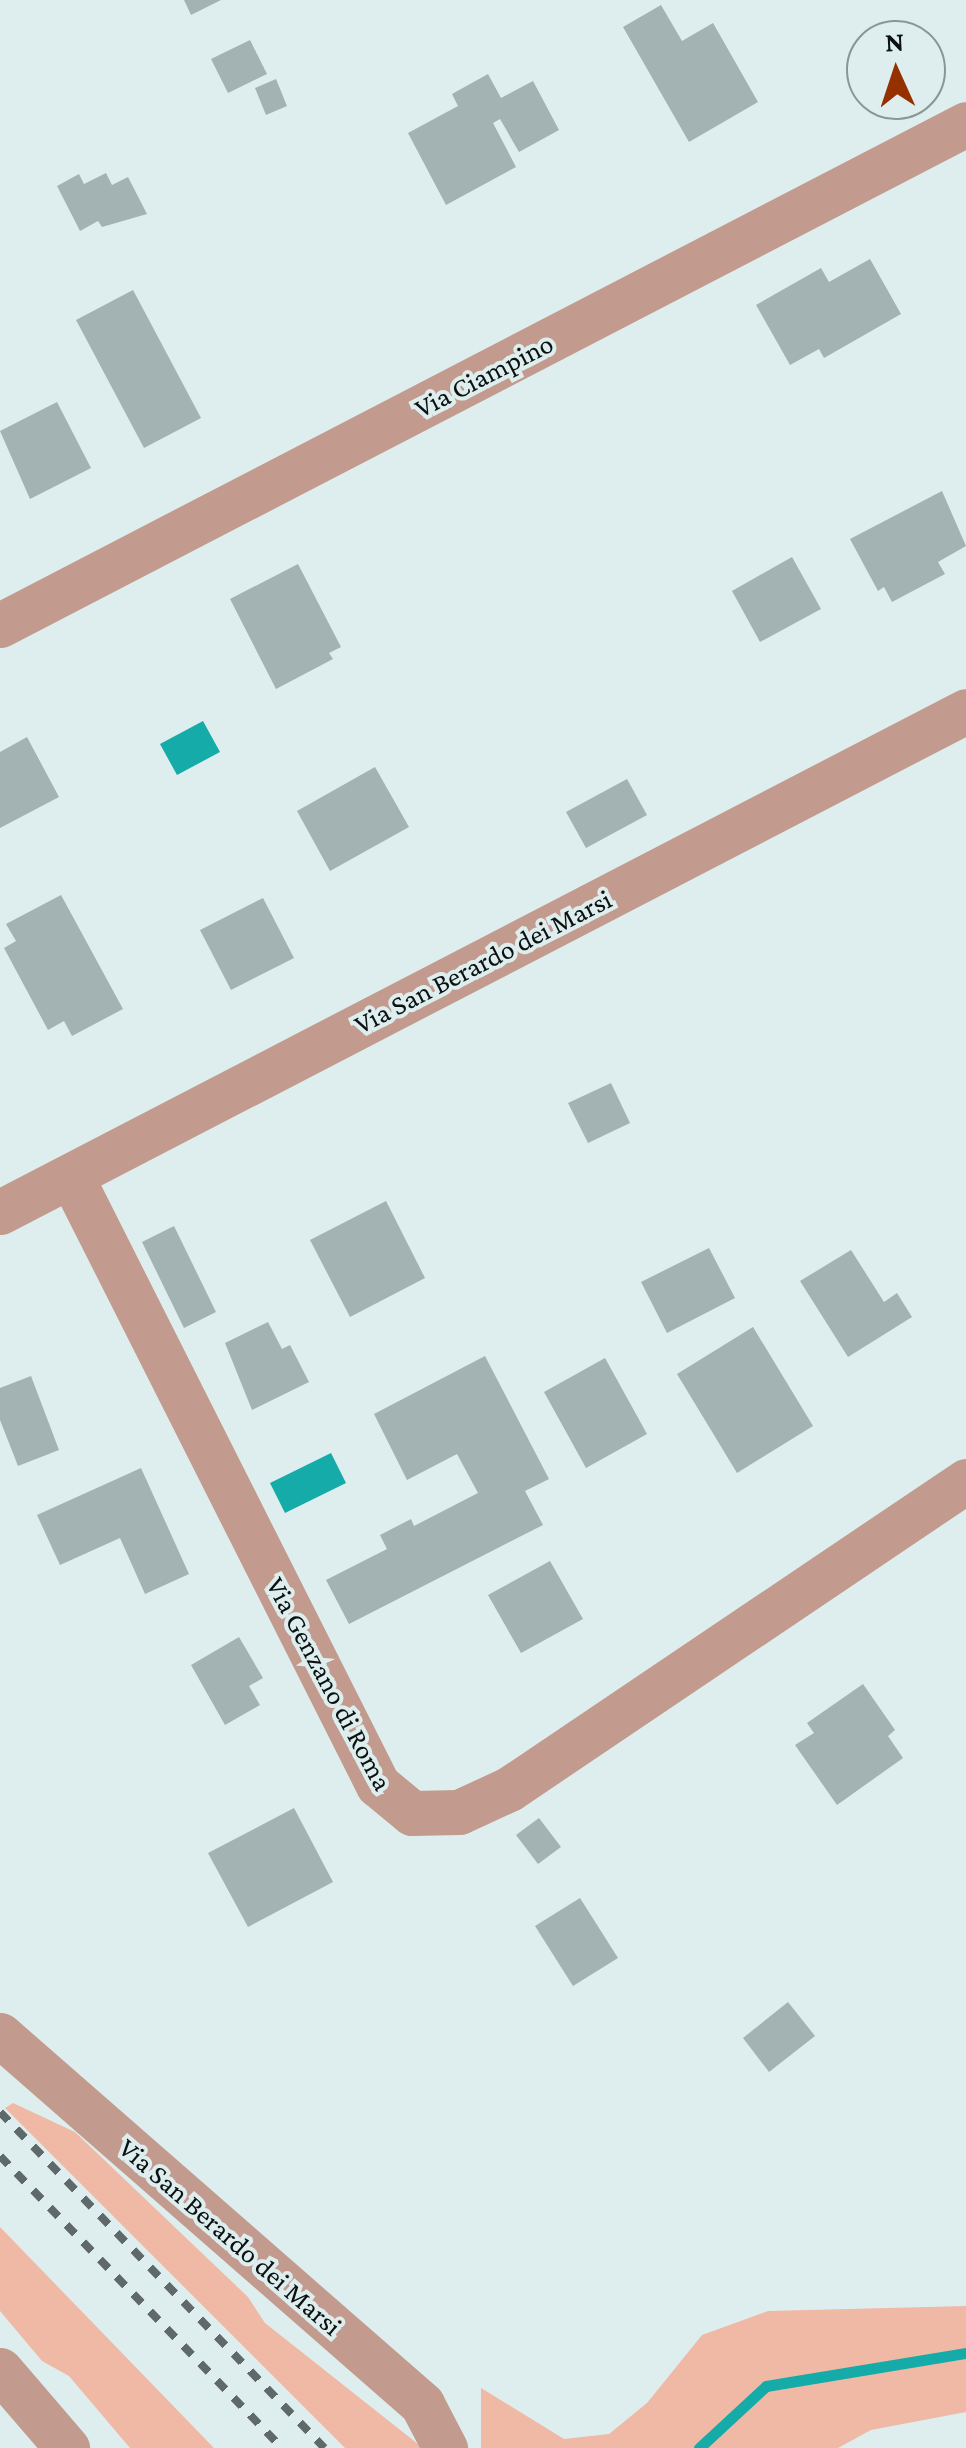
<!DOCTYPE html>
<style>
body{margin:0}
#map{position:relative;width:966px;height:2448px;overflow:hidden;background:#deeeee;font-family:"Crimson Pro",serif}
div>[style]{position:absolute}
.green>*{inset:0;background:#f0b9a6}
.water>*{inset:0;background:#14aba9}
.stream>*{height:11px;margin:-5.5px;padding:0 5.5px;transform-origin:5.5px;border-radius:5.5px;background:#14aba9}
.building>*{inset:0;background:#a3b2b2}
.minor>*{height:45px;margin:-22.5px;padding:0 22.5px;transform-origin:22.5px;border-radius:22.5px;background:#c29b8e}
.rail>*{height:8px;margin-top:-4px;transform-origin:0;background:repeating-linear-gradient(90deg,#5f6969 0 12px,transparent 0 24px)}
span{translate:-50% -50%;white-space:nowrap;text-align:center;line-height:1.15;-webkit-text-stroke:8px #deeeee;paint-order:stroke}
.street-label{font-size:28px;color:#0b1111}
.north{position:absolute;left:846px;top:20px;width:100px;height:100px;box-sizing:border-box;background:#deeeee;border:2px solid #8a9696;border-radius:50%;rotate:357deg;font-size:28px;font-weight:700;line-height:40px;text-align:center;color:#0b1111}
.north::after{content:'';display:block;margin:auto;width:35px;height:45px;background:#953100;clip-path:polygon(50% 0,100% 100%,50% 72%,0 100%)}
</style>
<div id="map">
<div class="green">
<i style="clip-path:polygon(13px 2103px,75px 2132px,248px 2297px,265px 2323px,423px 2448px,345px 2448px,5px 2108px)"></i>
<i style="clip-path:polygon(0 2227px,214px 2448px,130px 2448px,69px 2376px,42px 2361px,0 2311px)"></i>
<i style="clip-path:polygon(966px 2306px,966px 2412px,871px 2430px,838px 2448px,481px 2448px,481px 2388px,564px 2439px,609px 2434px,647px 2403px,702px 2335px,768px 2311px)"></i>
</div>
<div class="water">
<i style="clip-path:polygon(203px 721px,220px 752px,177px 775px,160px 744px)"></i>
<i style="clip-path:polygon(331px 1453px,346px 1483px,285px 1513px,270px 1483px)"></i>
</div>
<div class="stream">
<i style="left:699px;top:2448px;width:91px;rotate:-42.8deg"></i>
<i style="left:766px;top:2386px;width:203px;rotate:-9.4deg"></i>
</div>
<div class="building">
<i style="clip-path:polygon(184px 0,221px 0,191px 15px)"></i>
<i style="clip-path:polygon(661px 5px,682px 41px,713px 23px,758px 102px,689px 142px,623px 27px)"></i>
<i style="clip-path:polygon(250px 40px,267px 74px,228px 93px,211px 59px)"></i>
<i style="clip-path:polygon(488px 74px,501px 98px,533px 81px,559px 130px,519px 152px,500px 119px,493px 123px,516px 167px,446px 205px,408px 133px,458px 106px,452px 94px)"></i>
<i style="clip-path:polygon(276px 79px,287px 106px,266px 115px,255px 88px)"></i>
<i style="clip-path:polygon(106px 173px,112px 185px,128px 177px,147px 214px,102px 227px,98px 221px,80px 231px,57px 186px,79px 174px,84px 184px)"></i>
<i style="clip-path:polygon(870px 259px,901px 314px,824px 358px,819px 349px,790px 365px,756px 305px,821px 268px,829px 282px)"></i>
<i style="clip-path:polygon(133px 290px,201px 418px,144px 448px,76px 320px)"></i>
<i style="clip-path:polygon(57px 402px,91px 468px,30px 499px,0 431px)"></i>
<i style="clip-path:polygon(942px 491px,966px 546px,938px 562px,945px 574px,892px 602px,884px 587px,878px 591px,850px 539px)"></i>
<i style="clip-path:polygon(792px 557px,821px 609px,760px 642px,732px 591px)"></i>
<i style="clip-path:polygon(298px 564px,341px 647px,329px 653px,333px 659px,276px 689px,230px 599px)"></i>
<i style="clip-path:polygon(27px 737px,59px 797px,0 828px,0 752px)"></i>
<i style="clip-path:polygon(375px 767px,409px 827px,330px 871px,297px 811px)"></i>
<i style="clip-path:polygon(627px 779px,647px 815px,586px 848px,566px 812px)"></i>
<i style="clip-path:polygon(61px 895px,123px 1009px,72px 1036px,64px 1021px,48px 1030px,4px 948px,16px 941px,6px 924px)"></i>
<i style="clip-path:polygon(263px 898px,294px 958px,231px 990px,200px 930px)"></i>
<i style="clip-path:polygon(611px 1083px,630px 1123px,588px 1143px,568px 1103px)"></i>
<i style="clip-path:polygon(386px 1201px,425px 1278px,350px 1317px,310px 1240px)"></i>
<i style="clip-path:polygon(174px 1226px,216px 1312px,184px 1328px,142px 1242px)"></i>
<i style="clip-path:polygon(709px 1248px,735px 1298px,667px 1333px,641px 1282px)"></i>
<i style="clip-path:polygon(851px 1250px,884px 1302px,897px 1293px,912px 1317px,848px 1357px,800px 1281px)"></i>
<i style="clip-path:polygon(268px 1322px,282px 1349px,290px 1345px,309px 1382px,252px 1410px,225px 1343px)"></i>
<i style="clip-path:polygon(753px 1327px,813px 1426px,737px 1473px,677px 1374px)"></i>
<i style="clip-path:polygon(485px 1356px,549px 1479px,525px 1491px,543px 1525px,349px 1624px,326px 1580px,387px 1549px,380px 1535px,411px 1519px,414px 1526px,478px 1493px,457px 1454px,407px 1480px,374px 1414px)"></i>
<i style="clip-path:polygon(605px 1358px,647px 1434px,586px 1468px,544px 1392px)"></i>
<i style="clip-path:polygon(31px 1376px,59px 1450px,18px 1466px,0 1420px,0 1388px)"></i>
<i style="clip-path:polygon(141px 1468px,189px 1574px,145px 1594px,120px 1538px,60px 1565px,37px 1515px)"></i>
<i style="clip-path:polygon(550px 1561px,583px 1619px,521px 1653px,488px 1595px)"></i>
<i style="clip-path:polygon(239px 1637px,263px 1678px,249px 1686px,260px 1705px,225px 1725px,191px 1665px)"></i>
<i style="clip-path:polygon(863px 1684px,895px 1730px,888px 1736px,903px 1758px,837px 1805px,795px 1745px,814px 1733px,807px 1723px)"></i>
<i style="clip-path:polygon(294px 1808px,333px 1882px,248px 1927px,208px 1853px)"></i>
<i style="clip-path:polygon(539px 1818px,561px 1847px,538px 1864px,516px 1835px)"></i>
<i style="clip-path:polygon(580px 1898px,618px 1958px,573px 1986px,535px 1926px)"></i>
<i style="clip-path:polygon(788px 2002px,815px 2036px,769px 2072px,743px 2038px)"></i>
</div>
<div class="minor">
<i style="left:0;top:625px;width:1088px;rotate:-27.41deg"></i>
<i style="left:71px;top:1176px;width:682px;rotate:63.25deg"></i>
<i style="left:378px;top:1785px;width:44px;rotate:39.5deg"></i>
<i style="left:412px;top:1813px;width:47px;rotate:-1.2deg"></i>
<i style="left:459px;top:1812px;width:55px;rotate:-24.7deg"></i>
<i style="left:509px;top:1789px;width:551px;rotate:-33.98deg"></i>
<i style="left:0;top:1212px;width:1088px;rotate:-27.41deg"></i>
<i style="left:0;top:2035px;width:561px;rotate:41.17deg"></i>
<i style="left:422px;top:2404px;width:50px;rotate:62.4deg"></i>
<i style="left:0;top:2370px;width:103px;rotate:49.3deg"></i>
</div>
<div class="rail">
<i style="left:0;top:2112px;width:467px;rotate:46deg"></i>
<i style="left:0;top:2156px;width:406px;rotate:46deg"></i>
</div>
<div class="street-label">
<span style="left:484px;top:376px;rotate:-27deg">Via Ciampino</span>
<span style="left:483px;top:962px;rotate:-27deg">Via San Berardo dei Marsi</span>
<span style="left:329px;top:1684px;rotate:62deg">Via Genzano di Roma</span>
<span style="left:230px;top:2237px;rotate:41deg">Via San Berardo dei Marsi</span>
</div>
<div class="north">N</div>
</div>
